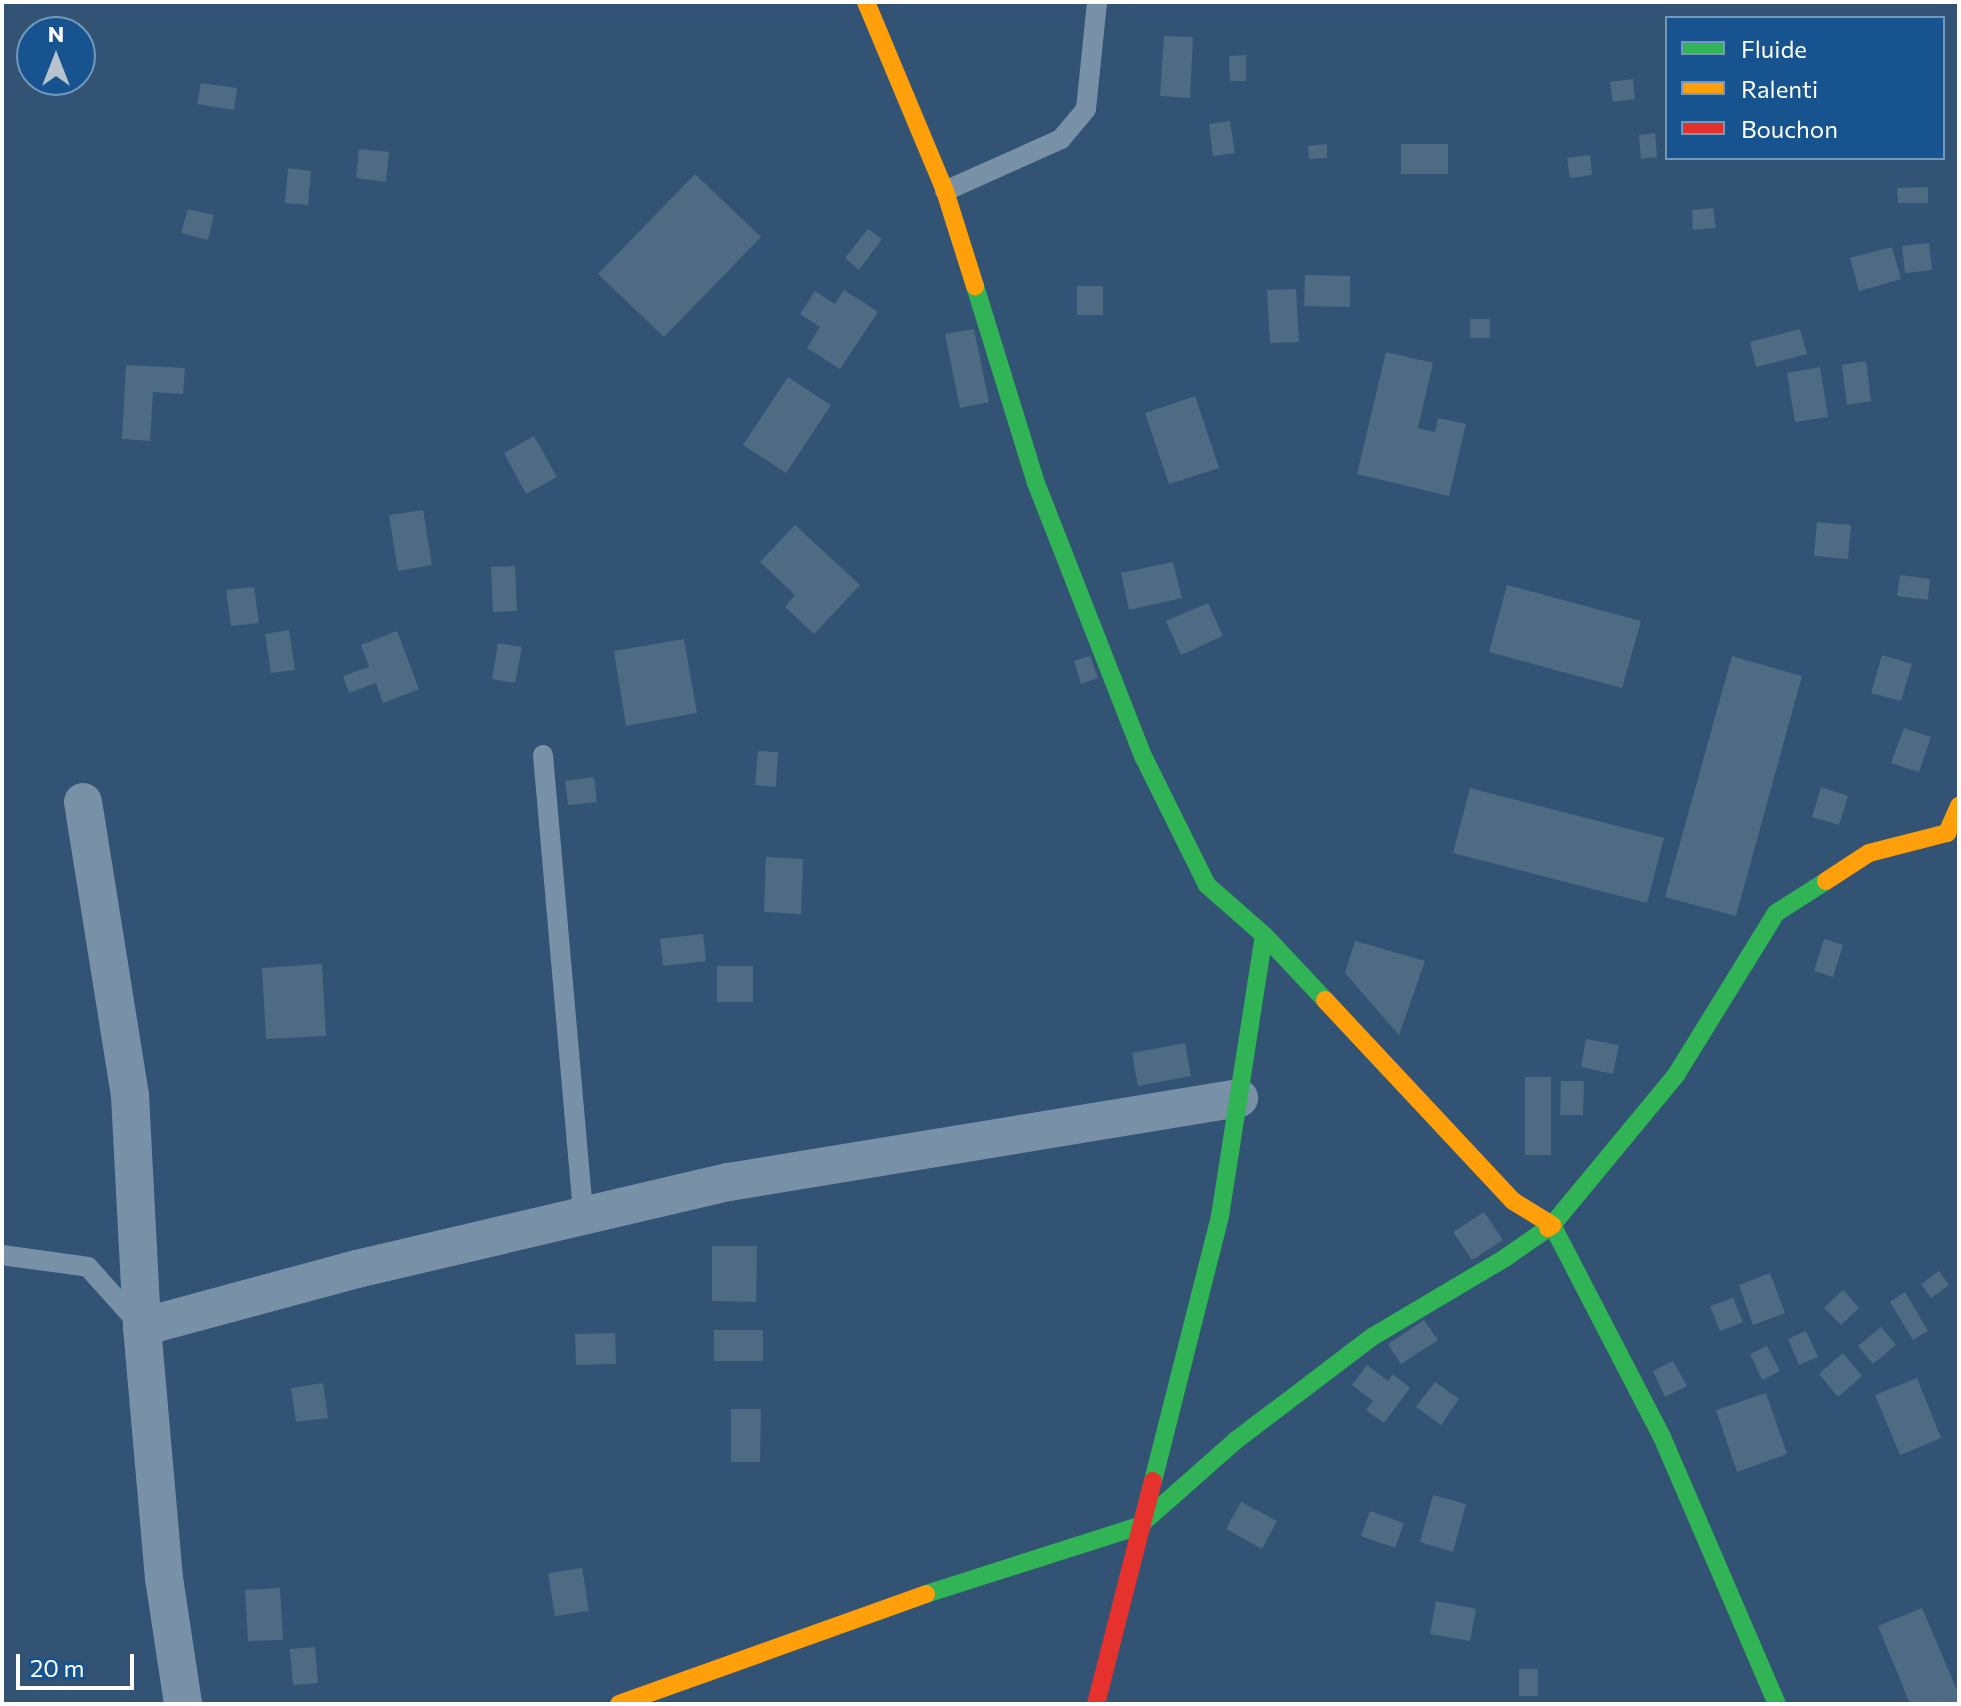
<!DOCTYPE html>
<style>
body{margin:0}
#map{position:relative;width:1961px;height:1706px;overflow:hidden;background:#325374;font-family:Commissioner,sans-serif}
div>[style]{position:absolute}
.building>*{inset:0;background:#4f6a83}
.lane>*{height:20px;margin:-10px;padding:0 10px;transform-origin:10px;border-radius:10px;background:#7991a7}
.street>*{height:38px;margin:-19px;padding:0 19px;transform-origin:19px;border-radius:19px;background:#7991a7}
.fast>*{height:18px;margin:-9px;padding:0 9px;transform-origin:9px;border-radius:9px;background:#30b455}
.slow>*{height:18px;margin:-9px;padding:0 9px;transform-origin:9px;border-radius:9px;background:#ff9f0a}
.jam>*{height:18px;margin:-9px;padding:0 9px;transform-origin:9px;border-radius:9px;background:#e5322d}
span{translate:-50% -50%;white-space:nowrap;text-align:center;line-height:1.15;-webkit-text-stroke:6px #17548f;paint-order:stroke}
.frame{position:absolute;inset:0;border:4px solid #fff;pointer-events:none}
.legend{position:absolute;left:1665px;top:16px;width:280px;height:144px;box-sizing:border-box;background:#17548f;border:2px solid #7498bc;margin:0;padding:10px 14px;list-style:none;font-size:24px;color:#fff}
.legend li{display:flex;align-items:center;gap:16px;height:40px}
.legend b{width:40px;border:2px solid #7498bc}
.north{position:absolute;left:16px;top:16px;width:80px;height:80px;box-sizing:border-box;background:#17548f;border:2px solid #7498bc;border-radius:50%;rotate:0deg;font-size:22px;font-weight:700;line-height:32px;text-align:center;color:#fff}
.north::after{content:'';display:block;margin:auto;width:28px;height:36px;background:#b7c3ce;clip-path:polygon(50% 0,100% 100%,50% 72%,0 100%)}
.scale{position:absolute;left:16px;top:1654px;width:118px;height:36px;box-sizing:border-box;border:4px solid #fff;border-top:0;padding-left:10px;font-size:24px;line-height:28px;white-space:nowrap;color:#fff;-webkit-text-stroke:6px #17548f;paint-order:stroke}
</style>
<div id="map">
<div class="building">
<i style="clip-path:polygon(1164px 36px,1193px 37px,1190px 98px,1160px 96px)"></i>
<i style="clip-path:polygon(1246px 55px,1246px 81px,1230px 81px,1229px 56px)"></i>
<i style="clip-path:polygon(1633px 79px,1635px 99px,1613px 102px,1610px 82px)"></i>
<i style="clip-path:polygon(201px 83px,237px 88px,234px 110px,197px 104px)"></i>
<i style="clip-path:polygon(1230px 121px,1235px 153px,1213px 156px,1209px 124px)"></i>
<i style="clip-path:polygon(1655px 133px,1657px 157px,1641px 159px,1639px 135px)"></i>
<i style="clip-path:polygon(1327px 144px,1327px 158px,1309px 159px,1308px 146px)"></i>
<i style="clip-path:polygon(1401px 144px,1448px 144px,1448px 174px,1401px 174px)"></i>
<i style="clip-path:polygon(359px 149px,389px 152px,386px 182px,356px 178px)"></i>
<i style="clip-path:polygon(1590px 155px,1592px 175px,1570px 178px,1567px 158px)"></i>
<i style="clip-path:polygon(288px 168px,311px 171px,308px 205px,285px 203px)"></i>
<i style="clip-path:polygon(695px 174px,761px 237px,664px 337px,598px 274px)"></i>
<i style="clip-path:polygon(1928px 187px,1928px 203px,1898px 203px,1897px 188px)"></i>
<i style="clip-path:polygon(1713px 208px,1716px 228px,1693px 230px,1692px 210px)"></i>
<i style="clip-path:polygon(188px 209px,214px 215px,208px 240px,181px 233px)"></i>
<i style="clip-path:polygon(868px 229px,882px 239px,859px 270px,845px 258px)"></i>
<i style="clip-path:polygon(1929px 243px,1932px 270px,1905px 273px,1902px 246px)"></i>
<i style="clip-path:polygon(1892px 247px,1901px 279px,1859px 291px,1850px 258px)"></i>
<i style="clip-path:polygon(1305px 275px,1350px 276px,1350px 307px,1304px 306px)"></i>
<i style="clip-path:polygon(1077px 286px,1103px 286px,1103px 315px,1077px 315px)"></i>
<i style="clip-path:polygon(1296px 289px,1299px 342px,1270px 343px,1267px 290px)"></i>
<i style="clip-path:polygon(844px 290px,878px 312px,840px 369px,807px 348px,820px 327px,800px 314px,815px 291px,835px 304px)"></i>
<i style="clip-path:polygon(1470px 319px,1490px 319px,1490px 338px,1470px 338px)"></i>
<i style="clip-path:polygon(974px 329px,989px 402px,960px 408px,945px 334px)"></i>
<i style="clip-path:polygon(1800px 329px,1807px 354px,1756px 367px,1750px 342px)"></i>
<i style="clip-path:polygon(1386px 352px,1433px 363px,1418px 428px,1435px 432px,1438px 418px,1466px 424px,1449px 496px,1357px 474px)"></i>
<i style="clip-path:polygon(1866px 361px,1871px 401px,1847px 405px,1842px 365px)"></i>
<i style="clip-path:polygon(126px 365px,185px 368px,183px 394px,153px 392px,150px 441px,122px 439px)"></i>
<i style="clip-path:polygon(1820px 367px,1828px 417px,1795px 422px,1787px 373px)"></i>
<i style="clip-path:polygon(788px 377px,831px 405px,786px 473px,743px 445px)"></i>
<i style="clip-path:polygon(1195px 396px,1219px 468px,1169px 484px,1145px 413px)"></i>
<i style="clip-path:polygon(534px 436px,557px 477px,526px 494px,504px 453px)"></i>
<i style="clip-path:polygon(423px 510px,432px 565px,398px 571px,389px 515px)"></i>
<i style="clip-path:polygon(1817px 522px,1851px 525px,1848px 559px,1814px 556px)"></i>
<i style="clip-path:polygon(795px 525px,860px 585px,814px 634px,785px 607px,795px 595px,760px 562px)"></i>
<i style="clip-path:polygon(1173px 562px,1182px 598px,1129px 610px,1121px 573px)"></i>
<i style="clip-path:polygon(515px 566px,517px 611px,493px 612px,491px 567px)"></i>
<i style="clip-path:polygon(1900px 575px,1930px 579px,1928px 600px,1897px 596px)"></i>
<i style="clip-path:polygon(1507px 585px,1641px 621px,1622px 688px,1489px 652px)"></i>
<i style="clip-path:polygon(254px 587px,259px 623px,231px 626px,226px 590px)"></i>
<i style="clip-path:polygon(1208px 603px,1223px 636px,1181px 655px,1166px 621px)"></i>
<i style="clip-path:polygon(289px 630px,295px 670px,271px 673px,265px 634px)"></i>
<i style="clip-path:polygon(397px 631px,419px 689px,383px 703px,376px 683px,349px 693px,343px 676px,369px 667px,361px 645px)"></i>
<i style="clip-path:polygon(684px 639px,697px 713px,626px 726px,614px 651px)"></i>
<i style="clip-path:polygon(498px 643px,522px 647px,515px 683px,492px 679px)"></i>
<i style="clip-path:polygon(1882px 655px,1912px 664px,1901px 701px,1871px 693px)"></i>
<i style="clip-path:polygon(1090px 656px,1098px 678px,1081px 684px,1074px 661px)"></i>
<i style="clip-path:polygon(1732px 656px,1802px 676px,1736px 916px,1665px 897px)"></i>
<i style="clip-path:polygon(1904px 728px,1931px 737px,1919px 772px,1891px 763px)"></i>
<i style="clip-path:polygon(758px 751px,778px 752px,776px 787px,755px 785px)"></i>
<i style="clip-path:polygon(594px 777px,597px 802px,568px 805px,565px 781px)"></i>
<i style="clip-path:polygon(1821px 787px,1848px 796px,1839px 825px,1812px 817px)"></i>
<i style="clip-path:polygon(1470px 788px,1664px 838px,1647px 903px,1453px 853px)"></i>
<i style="clip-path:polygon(766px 857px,803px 859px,801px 914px,764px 912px)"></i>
<i style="clip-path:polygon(703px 934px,706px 961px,663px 966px,660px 939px)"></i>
<i style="clip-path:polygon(1824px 939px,1843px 945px,1833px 977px,1814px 971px)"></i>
<i style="clip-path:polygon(1355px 941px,1425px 961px,1399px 1035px,1345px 973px)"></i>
<i style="clip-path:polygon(322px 964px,326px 1036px,266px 1039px,262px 968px)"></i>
<i style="clip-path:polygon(717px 966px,753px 966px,753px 1002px,717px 1002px)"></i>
<i style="clip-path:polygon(1586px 1039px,1619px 1045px,1613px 1074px,1581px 1067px)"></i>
<i style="clip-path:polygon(1185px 1043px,1191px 1076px,1138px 1086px,1132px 1053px)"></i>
<i style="clip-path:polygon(1525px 1077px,1551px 1077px,1551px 1155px,1525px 1155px)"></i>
<i style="clip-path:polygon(1561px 1081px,1584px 1081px,1583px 1115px,1560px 1115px)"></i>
<i style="clip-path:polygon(1484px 1212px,1503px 1240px,1472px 1260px,1453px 1232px)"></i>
<i style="clip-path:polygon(712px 1246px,757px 1246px,756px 1302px,712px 1301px)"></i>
<i style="clip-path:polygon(1939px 1271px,1949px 1285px,1931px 1298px,1921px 1284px)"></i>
<i style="clip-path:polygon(1770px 1273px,1785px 1313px,1753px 1325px,1739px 1285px)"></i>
<i style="clip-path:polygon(1843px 1290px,1859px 1308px,1841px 1325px,1824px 1308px)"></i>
<i style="clip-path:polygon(1905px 1292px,1928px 1331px,1913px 1340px,1890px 1302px)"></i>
<i style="clip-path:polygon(1733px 1298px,1743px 1322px,1720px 1331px,1710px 1306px)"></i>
<i style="clip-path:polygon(1424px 1320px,1438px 1340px,1401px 1364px,1388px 1344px)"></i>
<i style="clip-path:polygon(1881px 1327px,1896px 1345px,1873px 1364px,1858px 1346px)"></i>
<i style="clip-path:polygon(714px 1330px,763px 1330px,763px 1361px,714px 1361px)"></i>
<i style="clip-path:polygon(1806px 1331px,1818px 1357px,1799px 1365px,1788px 1339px)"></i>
<i style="clip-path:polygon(615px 1333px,616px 1364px,576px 1365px,575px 1334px)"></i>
<i style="clip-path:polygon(1767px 1346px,1780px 1371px,1762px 1380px,1750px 1354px)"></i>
<i style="clip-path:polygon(1843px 1353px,1862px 1376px,1838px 1397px,1819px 1374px)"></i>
<i style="clip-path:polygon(1673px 1361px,1687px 1386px,1665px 1397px,1653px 1371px)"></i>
<i style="clip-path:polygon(1367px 1365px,1388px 1381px,1393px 1374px,1410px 1388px,1384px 1423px,1366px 1410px,1373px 1401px,1352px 1385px)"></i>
<i style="clip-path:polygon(1917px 1378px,1941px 1438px,1900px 1455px,1875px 1395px)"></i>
<i style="clip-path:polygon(1435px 1382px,1459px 1399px,1441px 1425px,1416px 1407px)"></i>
<i style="clip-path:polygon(323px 1383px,328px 1418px,296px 1422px,291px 1388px)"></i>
<i style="clip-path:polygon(1766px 1393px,1787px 1454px,1737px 1472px,1716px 1410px)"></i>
<i style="clip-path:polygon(731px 1409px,761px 1409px,760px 1462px,731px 1462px)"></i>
<i style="clip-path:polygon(1433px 1495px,1466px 1504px,1453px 1552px,1420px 1542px)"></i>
<i style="clip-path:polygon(1241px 1502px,1277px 1521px,1262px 1549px,1226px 1529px)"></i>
<i style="clip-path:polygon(1370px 1511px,1404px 1523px,1395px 1548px,1361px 1536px)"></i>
<i style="clip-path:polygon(582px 1568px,589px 1611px,555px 1616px,548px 1573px)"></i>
<i style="clip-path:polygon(280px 1588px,283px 1640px,248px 1641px,245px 1590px)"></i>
<i style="clip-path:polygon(1436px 1601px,1476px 1609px,1470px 1641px,1430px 1634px)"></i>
<i style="clip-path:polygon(1922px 1608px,1959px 1695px,1959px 1704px,1910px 1704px,1878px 1626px)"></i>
<i style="clip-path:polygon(315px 1647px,318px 1683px,293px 1685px,290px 1649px)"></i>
<i style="clip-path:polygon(1519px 1669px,1538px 1669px,1538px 1696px,1519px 1696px)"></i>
</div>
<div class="lane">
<i style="left:945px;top:191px;width:127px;rotate:-24.1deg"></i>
<i style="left:1061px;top:139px;width:39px;rotate:-50deg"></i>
<i style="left:1086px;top:109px;width:108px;rotate:-84.1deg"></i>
<i style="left:543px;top:755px;width:463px;rotate:85deg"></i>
<i style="left:2px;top:1255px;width:87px;rotate:7.9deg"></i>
<i style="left:88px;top:1267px;width:78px;rotate:48.1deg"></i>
</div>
<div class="street">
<i style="left:83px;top:802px;width:298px;rotate:80.9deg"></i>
<i style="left:130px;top:1096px;width:231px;rotate:87deg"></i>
<i style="left:142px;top:1327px;width:252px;rotate:85deg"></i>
<i style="left:164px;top:1578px;width:127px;rotate:81.4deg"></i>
<i style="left:142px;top:1327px;width:223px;rotate:-15.1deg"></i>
<i style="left:357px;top:1269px;width:382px;rotate:-13.2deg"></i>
<i style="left:729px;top:1182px;width:517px;rotate:-9.35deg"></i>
</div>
<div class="fast">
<i style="left:975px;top:286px;width:206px;rotate:72.8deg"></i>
<i style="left:1036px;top:483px;width:295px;rotate:68.6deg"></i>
<i style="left:1144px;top:758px;width:142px;rotate:63.6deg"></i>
<i style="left:1207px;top:885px;width:76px;rotate:41.3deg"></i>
<i style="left:1264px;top:935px;width:89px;rotate:46.8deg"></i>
<i style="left:1153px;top:1481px;width:273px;rotate:-75.8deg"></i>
<i style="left:1220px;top:1216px;width:284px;rotate:-81.1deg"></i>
<i style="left:926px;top:1594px;width:224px;rotate:-17.7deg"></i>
<i style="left:1139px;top:1526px;width:128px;rotate:-41.5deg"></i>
<i style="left:1235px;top:1441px;width:172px;rotate:-37.2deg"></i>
<i style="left:1372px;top:1337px;width:155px;rotate:-30.7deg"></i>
<i style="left:1505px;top:1258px;width:52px;rotate:-34.9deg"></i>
<i style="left:1777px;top:1704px;width:291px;rotate:-113.3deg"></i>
<i style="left:1662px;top:1437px;width:239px;rotate:-117.4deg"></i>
<i style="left:1552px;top:1225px;width:195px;rotate:-50.4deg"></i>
<i style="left:1676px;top:1075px;width:190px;rotate:-58.3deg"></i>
<i style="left:1776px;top:913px;width:59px;rotate:-32.6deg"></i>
</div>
<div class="slow">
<i style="left:866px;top:2px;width:205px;rotate:67.3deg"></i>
<i style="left:945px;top:191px;width:100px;rotate:72.5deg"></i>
<i style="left:1826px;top:881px;width:51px;rotate:-33.1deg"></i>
<i style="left:1869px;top:853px;width:81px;rotate:-14.4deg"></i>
<i style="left:1947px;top:833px;width:30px;rotate:-66deg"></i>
<i style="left:1325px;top:1000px;width:275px;rotate:46.9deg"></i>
<i style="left:1513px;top:1201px;width:46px;rotate:31.6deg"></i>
<i style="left:1552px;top:1225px;width:5px;rotate:143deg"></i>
<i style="left:619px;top:1704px;width:326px;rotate:-19.7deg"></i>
</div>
<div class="jam">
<i style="left:1096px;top:1704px;width:230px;rotate:-75.7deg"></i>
</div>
<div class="frame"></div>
<ul class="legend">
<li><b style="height:10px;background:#30b455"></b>Fluide</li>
<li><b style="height:10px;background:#ff9f0a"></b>Ralenti</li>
<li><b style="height:10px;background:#e5322d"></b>Bouchon</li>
</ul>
<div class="north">N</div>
<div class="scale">20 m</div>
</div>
